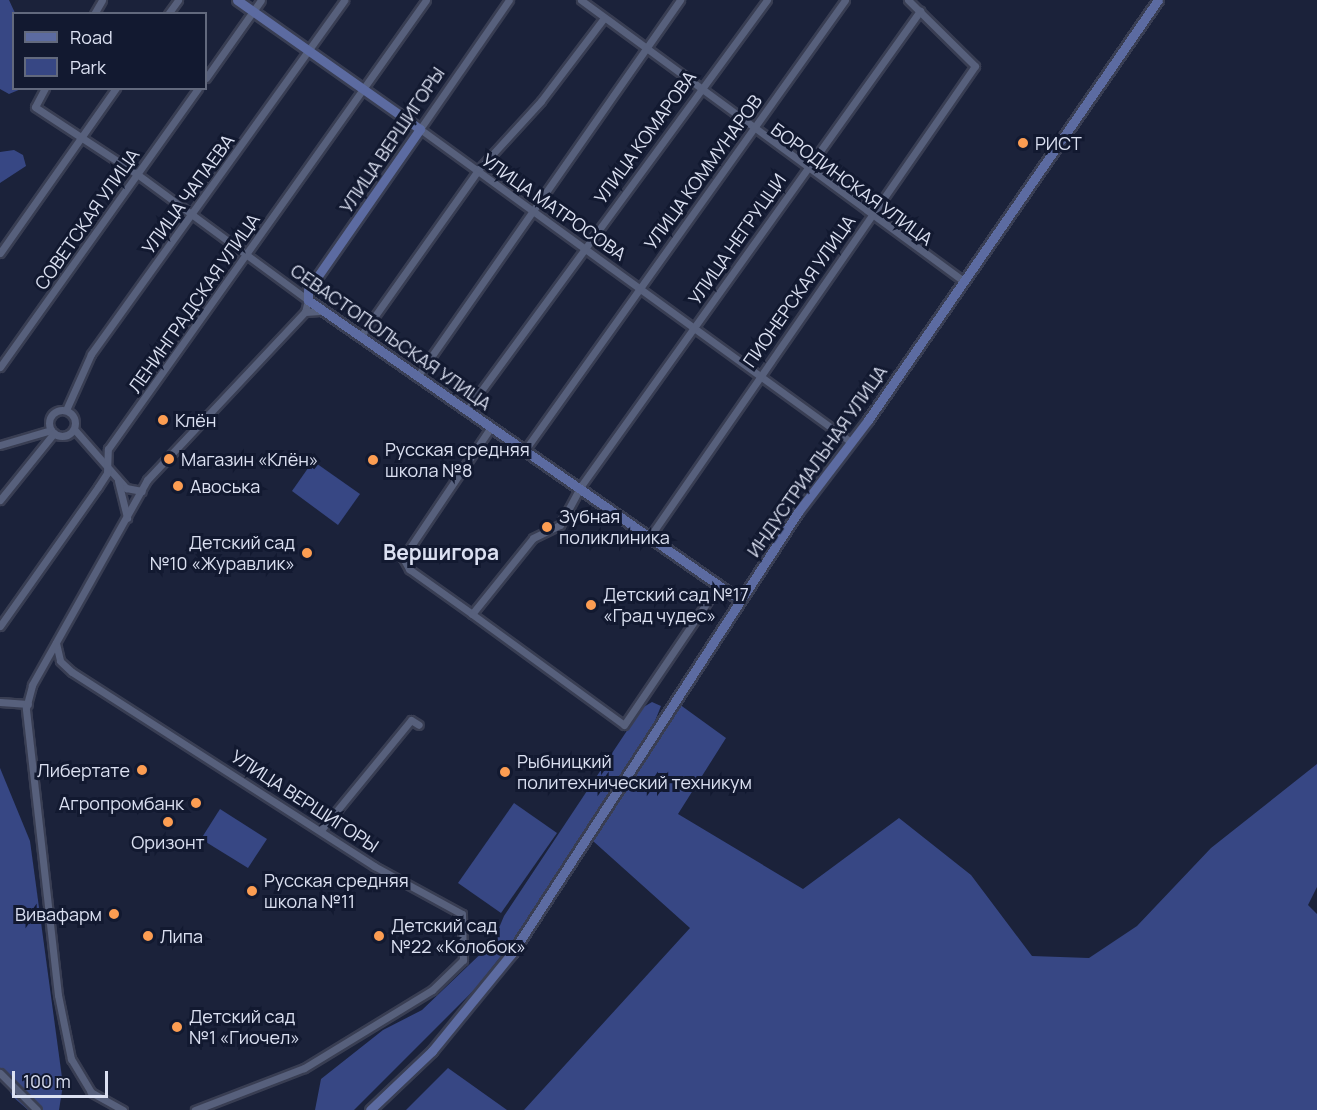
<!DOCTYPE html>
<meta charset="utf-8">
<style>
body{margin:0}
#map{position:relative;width:1317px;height:1110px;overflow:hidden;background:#1b223a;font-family:Manrope,sans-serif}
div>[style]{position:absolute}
.green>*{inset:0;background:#374784}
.roads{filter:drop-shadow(2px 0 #393e53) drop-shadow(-2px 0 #393e53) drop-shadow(0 2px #393e53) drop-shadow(0 -2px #393e53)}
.street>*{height:7px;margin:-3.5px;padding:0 3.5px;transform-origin:3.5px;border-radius:3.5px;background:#57607c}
.street>.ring{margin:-3.5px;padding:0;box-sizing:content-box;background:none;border:7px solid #57607c;border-radius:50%}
.secondary>*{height:9px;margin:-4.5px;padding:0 4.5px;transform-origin:4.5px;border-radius:4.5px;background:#5c6ba1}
.dots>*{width:16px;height:16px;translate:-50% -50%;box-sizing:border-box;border:3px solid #121930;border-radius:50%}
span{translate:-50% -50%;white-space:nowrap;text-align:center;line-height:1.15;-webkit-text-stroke:6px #121930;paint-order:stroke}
.street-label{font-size:18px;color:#dbe0f1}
.poi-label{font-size:18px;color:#dbe0f1}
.left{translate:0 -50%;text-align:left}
.right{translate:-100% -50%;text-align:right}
.quarter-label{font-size:21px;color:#dbe0f1;font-weight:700}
.legend{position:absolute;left:12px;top:12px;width:195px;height:78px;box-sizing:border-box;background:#121930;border:2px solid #62697d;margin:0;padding:8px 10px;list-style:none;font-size:18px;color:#dbe0f1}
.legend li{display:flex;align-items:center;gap:12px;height:30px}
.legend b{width:30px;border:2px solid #62697d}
.scale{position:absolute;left:12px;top:1071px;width:96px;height:27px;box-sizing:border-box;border:3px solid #dbe0f1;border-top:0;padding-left:8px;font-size:18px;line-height:21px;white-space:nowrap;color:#dbe0f1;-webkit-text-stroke:4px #121930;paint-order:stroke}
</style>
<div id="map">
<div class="green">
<i style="clip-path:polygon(0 0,9px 0,15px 13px,14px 88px,21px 89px,9px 94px,0 89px)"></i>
<i style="clip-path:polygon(14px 150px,23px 155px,26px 166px,0 183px,0 152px)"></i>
<i style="clip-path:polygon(313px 461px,360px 494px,338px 525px,292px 491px)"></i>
<i style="clip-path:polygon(652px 702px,661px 706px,653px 726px,517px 936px,475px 989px,354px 1110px,315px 1110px,321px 1079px,383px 1030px,422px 1010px,493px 942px,504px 916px,642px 708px)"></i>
<i style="clip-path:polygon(679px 704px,726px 738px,678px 814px,803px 889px,899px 818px,971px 875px,1032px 956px,1089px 958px,1137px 926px,1211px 848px,1317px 764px,1317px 887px,1308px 905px,1317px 914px,1317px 1110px,524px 1110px,690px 928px,593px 841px)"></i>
<i style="clip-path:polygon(0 768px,30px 841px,63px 1085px,59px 1110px,28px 1110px,12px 1096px,0 1071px)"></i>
<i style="clip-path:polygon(514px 803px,557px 833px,501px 913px,458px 883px)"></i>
<i style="clip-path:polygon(220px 809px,267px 839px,248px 868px,201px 839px)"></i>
<i style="clip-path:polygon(448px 1068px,507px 1110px,406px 1110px)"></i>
</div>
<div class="roads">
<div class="street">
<i style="left:509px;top:0;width:157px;rotate:124.6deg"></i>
<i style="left:420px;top:129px;width:533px;rotate:35.99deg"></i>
<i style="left:581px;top:0;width:474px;rotate:36.3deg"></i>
<i style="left:94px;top:14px;width:16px;rotate:-60deg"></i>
<i style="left:168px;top:14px;width:17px;rotate:-54deg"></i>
<i style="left:206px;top:78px;width:95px;rotate:-54.8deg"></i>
<i style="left:45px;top:88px;width:21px;rotate:118deg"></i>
<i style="left:35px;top:107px;width:122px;rotate:33.3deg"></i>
<i style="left:137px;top:174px;width:212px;rotate:36.4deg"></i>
<i style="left:308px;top:300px;width:12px;rotate:104deg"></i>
<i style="left:0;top:253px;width:202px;rotate:-54.9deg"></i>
<i style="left:360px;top:337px;width:206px;rotate:-54.7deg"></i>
<i style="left:479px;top:169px;width:92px;rotate:-47.6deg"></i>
<i style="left:541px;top:101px;width:104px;rotate:-52.8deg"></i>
<i style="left:0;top:367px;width:342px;rotate:-54.6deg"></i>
<i style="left:417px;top:377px;width:460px;rotate:-55.1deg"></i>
<i class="ring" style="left:49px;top:410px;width:19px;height:19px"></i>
<i style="left:66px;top:410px;width:61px;rotate:-65.9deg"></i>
<i style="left:91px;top:354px;width:435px;rotate:-54.4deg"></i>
<i style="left:467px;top:410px;width:508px;rotate:-53.81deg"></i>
<i style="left:491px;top:427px;width:158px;rotate:123.9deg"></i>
<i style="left:403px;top:558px;width:13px;rotate:61deg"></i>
<i style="left:409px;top:569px;width:77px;rotate:35.5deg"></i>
<i style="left:472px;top:614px;width:97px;rotate:-51.2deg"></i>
<i style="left:533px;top:538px;width:30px;rotate:-26deg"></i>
<i style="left:560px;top:525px;width:44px;rotate:-61.7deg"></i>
<i style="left:581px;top:486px;width:584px;rotate:-54.49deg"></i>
<i style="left:74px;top:429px;width:79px;rotate:48.6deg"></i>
<i style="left:126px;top:488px;width:16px;rotate:11deg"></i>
<i style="left:0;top:445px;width:53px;rotate:-16.4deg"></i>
<i style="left:525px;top:450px;width:552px;rotate:-54.58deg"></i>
<i style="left:118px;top:481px;width:38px;rotate:76deg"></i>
<i style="left:0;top:500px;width:86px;rotate:-51.1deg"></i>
<i style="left:651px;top:535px;width:570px;rotate:-55.36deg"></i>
<i style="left:975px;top:66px;width:94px;rotate:-135.4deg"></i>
<i style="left:472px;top:614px;width:188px;rotate:36.1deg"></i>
<i style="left:624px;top:725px;width:168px;rotate:-55.9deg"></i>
<i style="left:0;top:626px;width:170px;rotate:-54.8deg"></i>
<i style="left:98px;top:487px;width:17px;rotate:-57deg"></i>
<i style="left:107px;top:473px;width:24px;rotate:-88deg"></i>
<i style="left:108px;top:449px;width:550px;rotate:-54.69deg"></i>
<i style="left:56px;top:643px;width:18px;rotate:77deg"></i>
<i style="left:60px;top:661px;width:16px;rotate:43deg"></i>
<i style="left:72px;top:672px;width:359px;rotate:32.7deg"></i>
<i style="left:374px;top:866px;width:100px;rotate:28.6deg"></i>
<i style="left:462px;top:914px;width:46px;rotate:88.8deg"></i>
<i style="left:463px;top:960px;width:43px;rotate:135.9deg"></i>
<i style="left:432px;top:990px;width:150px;rotate:148.6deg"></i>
<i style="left:304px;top:1068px;width:117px;rotate:158.9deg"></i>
<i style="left:0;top:702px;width:28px;rotate:4deg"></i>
<i style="left:321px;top:830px;width:142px;rotate:-50.7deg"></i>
<i style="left:411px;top:720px;width:9px;rotate:32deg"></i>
<i style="left:0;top:1073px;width:52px;rotate:45deg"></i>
<i style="left:123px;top:1110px;width:37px;rotate:-151deg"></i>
<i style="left:91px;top:1092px;width:39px;rotate:-121deg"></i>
<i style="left:71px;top:1059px;width:65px;rotate:-101.5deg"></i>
<i style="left:58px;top:995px;width:289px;rotate:-96.4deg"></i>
<i style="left:26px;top:708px;width:24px;rotate:-75deg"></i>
<i style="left:32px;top:685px;width:235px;rotate:-60.7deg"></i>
<i style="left:147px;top:480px;width:231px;rotate:-46.8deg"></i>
<i style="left:305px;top:312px;width:15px;rotate:-4deg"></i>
</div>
<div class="secondary">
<i style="left:237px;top:0;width:224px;rotate:35.2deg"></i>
<i style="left:420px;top:129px;width:196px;rotate:124.8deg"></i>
<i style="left:308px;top:290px;width:10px;rotate:90deg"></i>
<i style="left:308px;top:300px;width:526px;rotate:34.78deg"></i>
<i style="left:370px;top:1110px;width:86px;rotate:-43.6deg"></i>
<i style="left:432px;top:1051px;width:127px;rotate:-50.8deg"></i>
<i style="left:512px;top:953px;width:526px;rotate:-57.04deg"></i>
<i style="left:798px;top:512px;width:116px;rotate:-52.7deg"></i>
<i style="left:868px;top:420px;width:510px;rotate:-55.38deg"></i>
</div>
</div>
<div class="dots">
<i style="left:1023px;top:143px;background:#fc9d52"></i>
<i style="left:163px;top:420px;background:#fc9d52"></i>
<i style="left:169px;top:459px;background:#fc9d52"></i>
<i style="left:373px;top:460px;background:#fc9d52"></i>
<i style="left:178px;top:486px;background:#fc9d52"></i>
<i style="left:547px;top:527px;background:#fc9d52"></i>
<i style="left:307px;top:553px;background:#fc9d52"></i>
<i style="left:591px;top:605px;background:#fc9d52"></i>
<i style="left:142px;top:770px;background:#fc9d52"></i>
<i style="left:505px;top:772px;background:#fc9d52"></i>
<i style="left:196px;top:803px;background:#fc9d52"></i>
<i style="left:168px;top:822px;background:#fc9d52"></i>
<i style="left:252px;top:891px;background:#fc9d52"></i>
<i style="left:114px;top:914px;background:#fc9d52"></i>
<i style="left:148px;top:936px;background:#fc9d52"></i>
<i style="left:379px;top:936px;background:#fc9d52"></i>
<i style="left:177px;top:1027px;background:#fc9d52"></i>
</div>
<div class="street-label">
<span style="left:645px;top:137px;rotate:-54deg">УЛИЦА КОМАРОВА</span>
<span style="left:392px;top:140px;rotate:-56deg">УЛИЦА ВЕРШИГОРЫ</span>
<span style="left:703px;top:172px;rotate:-54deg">УЛИЦА КОММУНАРОВ</span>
<span style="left:852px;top:184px;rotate:36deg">БОРОДИНСКАЯ УЛИЦА</span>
<span style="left:188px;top:194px;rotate:-54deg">УЛИЦА ЧАПАЕВА</span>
<span style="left:554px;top:207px;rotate:35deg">УЛИЦА МАТРОСОВА</span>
<span style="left:87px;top:219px;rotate:-55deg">СОВЕТСКАЯ УЛИЦА</span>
<span style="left:737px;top:239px;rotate:-55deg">УЛИЦА НЕГРУЦЦИ</span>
<span style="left:799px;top:291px;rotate:-55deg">ПИОНЕРСКАЯ УЛИЦА</span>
<span style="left:194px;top:303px;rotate:-55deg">ЛЕНИНГРАДСКАЯ УЛИЦА</span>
<span style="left:391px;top:337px;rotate:35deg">СЕВАСТОПОЛЬСКАЯ УЛИЦА</span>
<span style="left:817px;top:461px;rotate:-55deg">ИНДУСТРИАЛЬНАЯ УЛИЦА</span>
<span style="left:305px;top:801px;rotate:33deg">УЛИЦА ВЕРШИГОРЫ</span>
</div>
<div class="poi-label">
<span class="left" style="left:1035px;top:143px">РИСТ</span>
<span class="left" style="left:175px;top:420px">Клён</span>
<span class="left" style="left:385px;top:460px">Русская средняя<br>школа №8</span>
<span class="left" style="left:181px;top:459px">Магазин «Клён»</span>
<span class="left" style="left:190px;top:486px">Авоська</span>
<span class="left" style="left:559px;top:527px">Зубная<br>поликлиника</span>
<span class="right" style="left:295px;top:553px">Детский сад<br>№10 «Журавлик»</span>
<span class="left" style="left:603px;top:605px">Детский сад №17<br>«Град чудес»</span>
<span class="left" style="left:517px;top:772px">Рыбницкий<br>политехнический техникум</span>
<span class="right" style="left:130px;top:770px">Либертате</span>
<span class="right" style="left:184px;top:803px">Агропромбанк</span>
<span style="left:168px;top:842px">Оризонт</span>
<span class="left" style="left:264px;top:891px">Русская средняя<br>школа №11</span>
<span class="right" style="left:102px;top:914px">Вивафарм</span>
<span class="left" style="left:391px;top:936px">Детский сад<br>№22 «Колобок»</span>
<span class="left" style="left:160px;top:936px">Липа</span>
<span class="left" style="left:189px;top:1027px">Детский сад<br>№1 «Гиочел»</span>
</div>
<div class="quarter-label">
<span style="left:441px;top:552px">Вершигора</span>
</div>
<ul class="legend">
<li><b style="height:8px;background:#5c6ba1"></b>Road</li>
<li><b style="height:16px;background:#374784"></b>Park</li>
</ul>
<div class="scale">100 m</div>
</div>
